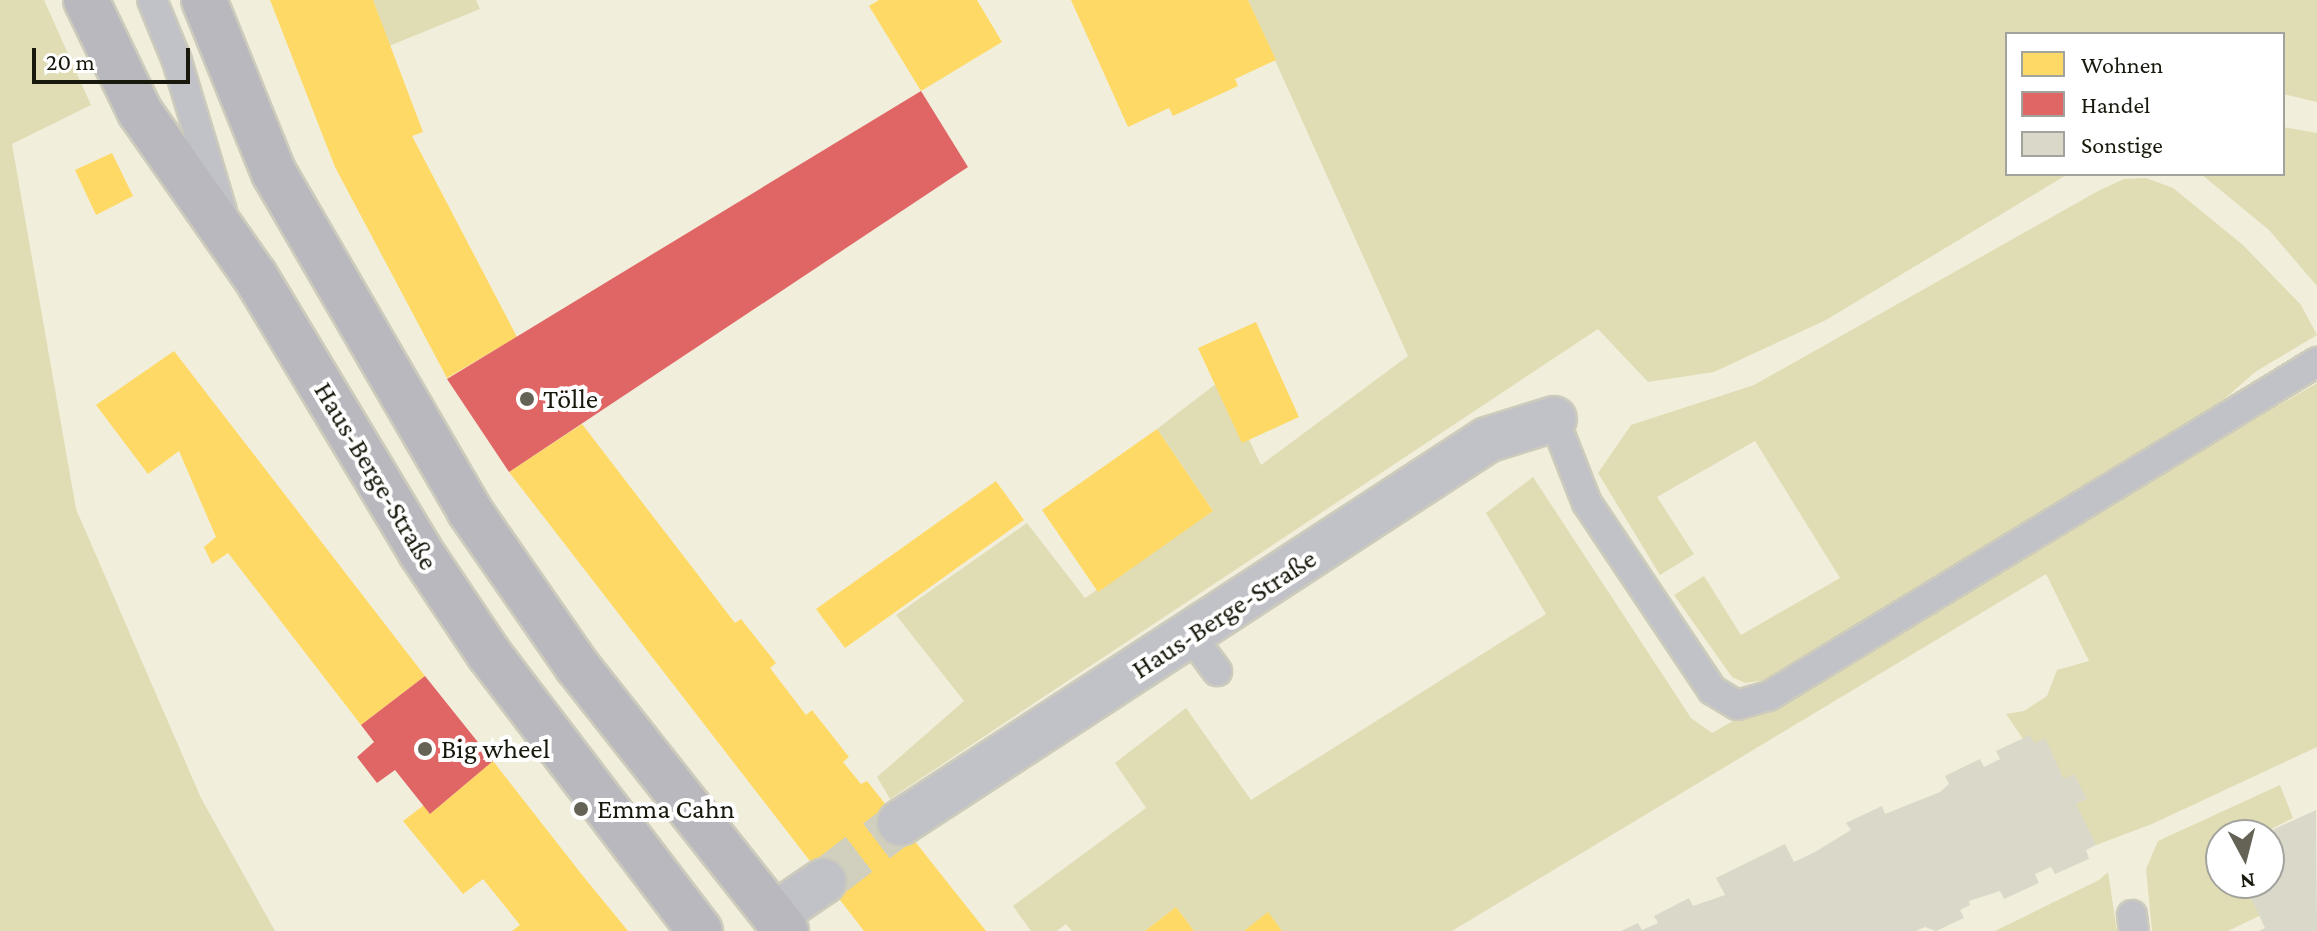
<!DOCTYPE html>
<meta charset="utf-8">
<style>
body{margin:0}
#map{position:relative;width:2317px;height:931px;overflow:hidden;background:#f1efdc;font-family:"Crimson Pro",serif}
div>[style]{position:absolute}
.green>*{inset:0;background:#e0dcb4}
.homes>*{inset:0;background:#ffd966}
.shops>*{inset:0;background:#e06666}
.building>*{inset:0;background:#dad8c9}
.minor-tunnel>*{height:44px;margin-top:-22px;transform-origin:0;background:repeating-linear-gradient(90deg,#d1cfbd 0 44px,transparent 0 66px)}
.roads{filter:drop-shadow(2px 0 #cdcbbc) drop-shadow(-2px 0 #cdcbbc) drop-shadow(0 2px #cdcbbc) drop-shadow(0 -2px #cdcbbc)}
.service>*{height:28px;margin:-14px;padding:0 14px;transform-origin:14px;border-radius:14px;background:#c1c2c7}
.minor>*{height:44px;margin:-22px;padding:0 22px;transform-origin:22px;border-radius:22px;background:#c1c2c7}
.secondary>*{height:44px;margin:-22px;padding:0 22px;transform-origin:22px;border-radius:22px;background:#b8b8be}
.dots>*{width:22px;height:22px;translate:-50% -50%;box-sizing:border-box;border:4px solid #fff;border-radius:50%}
span{translate:-50% -50%;white-space:nowrap;text-align:center;line-height:1.15;-webkit-text-stroke:8px #fff;paint-order:stroke}
.poi-label{font-size:28px;color:#19180c}
.left{translate:0 -50%;text-align:left}
.street-label{font-size:28px;color:#19180c}
.legend{position:absolute;left:2005px;top:32px;width:280px;height:144px;box-sizing:border-box;background:#fff;border:2px solid #a3a39e;margin:0;padding:10px 14px;list-style:none;font-size:24px;color:#19180c}
.legend li{display:flex;align-items:center;gap:16px;height:40px}
.legend b{width:40px;border:2px solid #a3a39e}
.north{position:absolute;left:2205px;top:819px;width:80px;height:80px;box-sizing:border-box;background:#fff;border:2px solid #a3a39e;border-radius:50%;rotate:173deg;font-size:22px;font-weight:700;line-height:32px;text-align:center;color:#19180c}
.north::after{content:'';display:block;margin:auto;width:28px;height:36px;background:#656355;clip-path:polygon(50% 0,100% 100%,50% 72%,0 100%)}
.scale{position:absolute;left:32px;top:48px;width:158px;height:36px;box-sizing:border-box;border:4px solid #19180c;border-top:0;padding-left:10px;font-size:24px;line-height:28px;white-space:nowrap;color:#19180c;-webkit-text-stroke:6px #fff;paint-order:stroke}
</style>
<div id="map">
<div class="green">
<i style="clip-path:polygon(0 0,44px 0,91px 105px,12px 144px,76px 509px,201px 798px,275px 931px,0 931px)"></i>
<i style="clip-path:polygon(373px 0,476px 0,480px 9px,389px 46px)"></i>
<i style="clip-path:polygon(1248px 0,2317px 0,2317px 102px,2283px 94px,2283px 34px,2007px 34px,2007px 174px,2068px 174px,1826px 320px,1714px 372px,1648px 382px,1598px 329px,890px 799px,877px 777px,964px 701px,896px 615px,1027px 523px,1085px 598px,1213px 511px,1157px 429px,1221px 380px,1261px 465px,1408px 356px)"></i>
<i style="clip-path:polygon(2283px 127px,2317px 133px,2317px 286px,2269px 230px,2201px 174px,2283px 174px)"></i>
<i style="clip-path:polygon(2146px 178px,2173px 188px,2243px 245px,2301px 305px,2317px 335px,2255px 372px,2211px 411px,1773px 679px,1745px 683px,1732px 677px,1674px 595px,1704px 576px,1741px 635px,1840px 578px,1755px 441px,1657px 497px,1694px 554px,1660px 575px,1598px 473px,1631px 425px,1754px 385px,2098px 191px,2124px 179px)"></i>
<i style="clip-path:polygon(2317px 383px,2317px 747px,2152px 824px,2096px 845px,2006px 714px,2024px 711px,2047px 696px,2057px 670px,2089px 661px,2046px 574px,1452px 931px,1194px 931px,1176px 907px,1145px 931px,1072px 931px,1066px 924px,1057px 931px,1031px 931px,1013px 906px,1146px 808px,1115px 763px,1186px 708px,1251px 800px,1546px 614px,1486px 513px,1533px 477px,1691px 718px,1712px 733px)"></i>
<i style="clip-path:polygon(2280px 785px,2293px 818px,2260px 835px,2221px 835px,2221px 883px,2248px 883px,2261px 915px,2228px 931px,2152px 931px,2146px 869px,2158px 841px)"></i>
<i style="clip-path:polygon(2108px 872px,2117px 931px,1995px 931px,2099px 880px)"></i>
</div>
<div class="homes">
<i style="clip-path:polygon(270px 0,373px 0,423px 132px,412px 136px,517px 337px,447px 378px,335px 167px)"></i>
<i style="clip-path:polygon(879px 0,977px 0,1002px 42px,921px 91px,869px 6px)"></i>
<i style="clip-path:polygon(1071px 0,1248px 0,1276px 60px,1235px 79px,1238px 86px,1173px 116px,1169px 108px,1128px 127px)"></i>
<i style="clip-path:polygon(112px 153px,133px 196px,96px 215px,75px 170px)"></i>
<i style="clip-path:polygon(1256px 322px,1299px 417px,1242px 443px,1198px 348px)"></i>
<i style="clip-path:polygon(174px 351px,425px 676px,361px 725px,228px 553px,212px 564px,204px 547px,216px 537px,179px 451px,148px 474px,96px 405px)"></i>
<i style="clip-path:polygon(582px 424px,735px 623px,741px 619px,776px 663px,770px 668px,806px 715px,812px 710px,849px 757px,843px 762px,861px 784px,867px 781px,986px 931px,864px 931px,509px 472px)"></i>
<i style="clip-path:polygon(1157px 429px,1213px 511px,1098px 592px,1042px 510px)"></i>
<i style="clip-path:polygon(996px 481px,1024px 520px,845px 648px,816px 609px)"></i>
<i style="clip-path:polygon(493px 761px,583px 876px,628px 931px,512px 931px,520px 925px,483px 879px,463px 894px,403px 821px,424px 805px,430px 814px)"></i>
<i style="clip-path:polygon(1176px 907px,1194px 931px,1145px 931px)"></i>
<i style="clip-path:polygon(1268px 912px,1282px 931px,1244px 931px)"></i>
</div>
<div class="shops">
<i style="clip-path:polygon(921px 91px,968px 167px,509px 472px,447px 379px)"></i>
<i style="clip-path:polygon(425px 676px,493px 761px,430px 814px,395px 770px,377px 783px,357px 757px,374px 742px,361px 725px)"></i>
</div>
<div class="building">
<i style="clip-path:polygon(2030px 735px,2035px 743px,2045px 738px,2064px 779px,2074px 774px,2087px 799px,2076px 804px,2096px 845px,2086px 850px,2089px 859px,2055px 874px,2051px 867px,2035px 874px,2039px 883px,2004px 899px,2000px 891px,1969px 901px,1970px 905px,1960px 910px,1964px 918px,1936px 931px,1925px 927px,1916px 931px,1621px 931px,1638px 923px,1642px 930px,1658px 923px,1654px 916px,1689px 898px,1693px 906px,1725px 895px,1716px 878px,1785px 844px,1794px 862px,1815px 852px,1851px 830px,1846px 823px,1882px 806px,1885px 814px,1940px 792px,1949px 784px,1945px 776px,1980px 759px,1984px 767px,2000px 759px,1996px 751px)"></i>
<i style="clip-path:polygon(2316px 810px,2317px 931px,2259px 931px,2265px 928px,2244px 883px,2269px 883px,2269px 835px,2261px 835px)"></i>
</div>
<div class="minor-tunnel">
<i style="left:824px;top:881px;width:96px;rotate:-37.3deg"></i>
</div>
<div class="roads">
<div class="service">
<i style="left:152px;top:0;width:66px;rotate:67.7deg"></i>
<i style="left:177px;top:61px;width:157px;rotate:73.3deg"></i>
<i style="left:1554px;top:419px;width:90px;rotate:68.6deg"></i>
<i style="left:1587px;top:503px;width:225px;rotate:56.2deg"></i>
<i style="left:1712px;top:690px;width:29px;rotate:31deg"></i>
<i style="left:1737px;top:705px;width:33px;rotate:-16deg"></i>
<i style="left:1769px;top:696px;width:642px;rotate:-31.36deg"></i>
<i style="left:1191px;top:636px;width:44px;rotate:53.4deg"></i>
<i style="left:2132px;top:915px;width:16px;rotate:83deg"></i>
</div>
<div class="minor">
<i style="left:900px;top:823px;width:701px;rotate:-33.12deg"></i>
<i style="left:1487px;top:440px;width:70px;rotate:-17.4deg"></i>
<i style="left:774px;top:915px;width:60px;rotate:-34.2deg"></i>
</div>
<div class="secondary">
<i style="left:86px;top:0;width:124px;rotate:64.3deg"></i>
<i style="left:140px;top:112px;width:200px;rotate:55deg"></i>
<i style="left:255px;top:276px;width:321px;rotate:59deg"></i>
<i style="left:420px;top:551px;width:124px;rotate:56.2deg"></i>
<i style="left:489px;top:654px;width:348px;rotate:52.7deg"></i>
<i style="left:204px;top:0;width:187px;rotate:68deg"></i>
<i style="left:274px;top:173px;width:389px;rotate:59.9deg"></i>
<i style="left:469px;top:510px;width:190px;rotate:55.3deg"></i>
<i style="left:577px;top:666px;width:337px;rotate:51.7deg"></i>
</div>
</div>
<div class="dots">
<i style="left:527px;top:399px;background:#656355"></i>
<i style="left:425px;top:749px;background:#656355"></i>
<i style="left:581px;top:809px;background:#656355"></i>
</div>
<div class="poi-label">
<span class="left" style="left:543px;top:399px">Tölle</span>
<span class="left" style="left:441px;top:749px">Big wheel</span>
<span class="left" style="left:597px;top:809px">Emma Cahn</span>
</div>
<div class="street-label">
<span style="left:376px;top:476px;rotate:59deg">Haus-Berge-Straße</span>
<span style="left:1224px;top:614px;rotate:-33deg">Haus-Berge-Straße</span>
</div>
<ul class="legend">
<li><b style="height:22px;background:#ffd966"></b>Wohnen</li>
<li><b style="height:22px;background:#e06666"></b>Handel</li>
<li><b style="height:22px;background:#dad8c9"></b>Sonstige</li>
</ul>
<div class="north">N</div>
<div class="scale">20 m</div>
</div>
